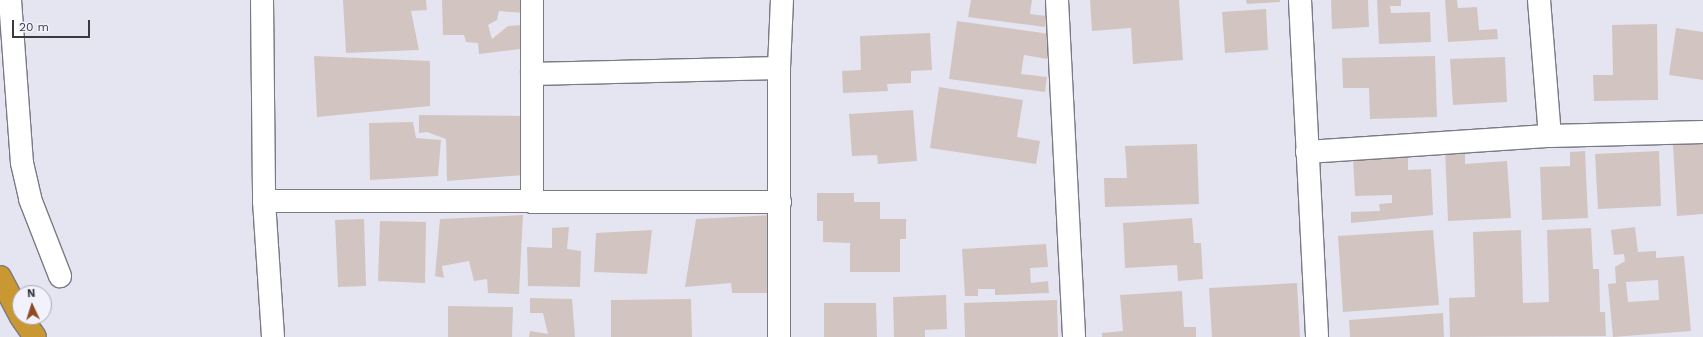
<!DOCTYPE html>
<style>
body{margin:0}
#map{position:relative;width:1703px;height:337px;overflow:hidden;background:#e4e5f1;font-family:"Work Sans",sans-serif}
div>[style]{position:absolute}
.building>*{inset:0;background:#d2c5c1}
.roads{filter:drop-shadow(1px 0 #797a85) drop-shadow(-1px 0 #797a85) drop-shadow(0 1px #797a85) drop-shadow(0 -1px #797a85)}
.street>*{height:22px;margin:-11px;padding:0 11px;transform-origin:11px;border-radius:11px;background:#fff}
.highway>*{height:22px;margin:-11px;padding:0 11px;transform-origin:11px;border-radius:11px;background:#c99833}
span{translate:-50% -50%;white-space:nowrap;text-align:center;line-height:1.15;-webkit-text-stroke:3.5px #f1f2fe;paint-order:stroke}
.north{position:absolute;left:12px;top:285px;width:40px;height:40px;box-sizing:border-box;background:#f1f2fe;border:1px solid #a8a9b2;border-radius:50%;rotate:356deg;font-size:11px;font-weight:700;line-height:16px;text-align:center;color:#3a3b3f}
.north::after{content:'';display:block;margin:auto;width:14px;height:18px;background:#904b20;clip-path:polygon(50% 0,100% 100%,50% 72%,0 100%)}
.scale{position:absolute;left:12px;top:20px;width:78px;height:18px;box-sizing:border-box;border:2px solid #3a3b3f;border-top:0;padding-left:5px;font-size:12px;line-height:14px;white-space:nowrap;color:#3a3b3f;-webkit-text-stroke:3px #f1f2fe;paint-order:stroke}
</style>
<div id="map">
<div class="building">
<i style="clip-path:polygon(343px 0,426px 0,427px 10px,411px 11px,419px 50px,346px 53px)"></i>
<i style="clip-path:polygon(442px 0,522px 0,524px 13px,499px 11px,497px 20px,488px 25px,492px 39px,508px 26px,522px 25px,521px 49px,479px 54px,478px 43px,466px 42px,464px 35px,443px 35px)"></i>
<i style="clip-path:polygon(971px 0,1032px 0,1030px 14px,1047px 16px,1045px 27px,968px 17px)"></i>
<i style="clip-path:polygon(1090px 0,1179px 0,1183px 60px,1133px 64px,1131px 28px,1092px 31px)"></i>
<i style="clip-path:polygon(1246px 0,1280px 0,1280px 2px,1247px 4px)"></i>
<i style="clip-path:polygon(1331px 0,1368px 0,1369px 27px,1332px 29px)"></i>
<i style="clip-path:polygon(1377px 0,1401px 0,1401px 6px,1390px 6px,1391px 13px,1430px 12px,1431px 42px,1379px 44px)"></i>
<i style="clip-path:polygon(1445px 0,1457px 0,1458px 8px,1477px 7px,1479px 30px,1497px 29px,1498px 39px,1448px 42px)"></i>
<i style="clip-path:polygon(1266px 9px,1268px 50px,1225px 53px,1222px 12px)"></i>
<i style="clip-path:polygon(957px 21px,1050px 34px,1047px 59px,1024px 55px,1021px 74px,1047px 77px,1045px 92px,949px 79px)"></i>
<i style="clip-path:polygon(1657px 24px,1658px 100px,1594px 101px,1593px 75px,1613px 75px,1612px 25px)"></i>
<i style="clip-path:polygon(1676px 28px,1703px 32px,1703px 80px,1669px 75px)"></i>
<i style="clip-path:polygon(930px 33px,932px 70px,911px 71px,911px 83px,887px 84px,888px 91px,843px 93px,842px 71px,861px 70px,860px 36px)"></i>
<i style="clip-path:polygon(314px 56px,430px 61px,430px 106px,317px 117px)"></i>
<i style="clip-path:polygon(1435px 56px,1437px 117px,1370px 119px,1369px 88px,1343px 88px,1342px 58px)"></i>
<i style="clip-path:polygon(1505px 57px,1507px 102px,1453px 105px,1450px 59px)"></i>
<i style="clip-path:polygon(939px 87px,1023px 100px,1017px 137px,1040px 141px,1036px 164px,930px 148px)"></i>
<i style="clip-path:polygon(913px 110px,917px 161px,878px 164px,877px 155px,852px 156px,849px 114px)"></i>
<i style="clip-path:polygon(419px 115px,524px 116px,524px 175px,447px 181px,446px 139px,427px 132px,419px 133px)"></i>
<i style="clip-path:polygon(413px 122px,416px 138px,441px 140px,438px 176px,370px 180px,369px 123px)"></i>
<i style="clip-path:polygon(1703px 143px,1703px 214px,1677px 216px,1673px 145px)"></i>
<i style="clip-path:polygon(1197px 144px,1199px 204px,1105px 207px,1104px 178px,1127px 178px,1125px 146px)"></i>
<i style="clip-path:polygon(1465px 147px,1465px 164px,1507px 161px,1511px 218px,1448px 221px,1445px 149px)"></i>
<i style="clip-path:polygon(1585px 151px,1588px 218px,1542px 220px,1540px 167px,1570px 166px,1570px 152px)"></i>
<i style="clip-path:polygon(1659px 151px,1661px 206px,1598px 209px,1595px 154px)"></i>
<i style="clip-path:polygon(1408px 155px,1408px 170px,1431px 169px,1433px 215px,1351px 223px,1351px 212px,1380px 211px,1379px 204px,1392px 203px,1392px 195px,1355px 196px,1353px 158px)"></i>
<i style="clip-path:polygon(817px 193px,854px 193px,854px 202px,880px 202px,880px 219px,906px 219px,906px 239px,900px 239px,900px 272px,850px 272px,850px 243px,823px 242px,823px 221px,817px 221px)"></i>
<i style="clip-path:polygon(523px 215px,519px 294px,488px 293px,487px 279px,474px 281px,469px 261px,442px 266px,444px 278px,435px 276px,440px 219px)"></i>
<i style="clip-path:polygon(773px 215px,773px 293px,732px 293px,731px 283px,685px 287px,696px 219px)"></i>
<i style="clip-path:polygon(1192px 218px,1194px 243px,1201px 243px,1203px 279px,1178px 281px,1177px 265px,1125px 268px,1123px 223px)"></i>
<i style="clip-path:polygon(364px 219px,366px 286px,338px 287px,335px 220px)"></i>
<i style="clip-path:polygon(380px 221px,426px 222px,425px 283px,378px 281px)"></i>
<i style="clip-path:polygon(569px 227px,567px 249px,581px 251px,580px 287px,528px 286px,527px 247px,552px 248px,552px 228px)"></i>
<i style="clip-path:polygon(evenodd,1635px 227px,1638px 252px,1656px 251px,1656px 258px,1684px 256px,1691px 331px,1613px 337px,1608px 284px,1616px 283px,1615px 267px,1625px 261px,1624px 254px,1614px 255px,1611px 230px,1635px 227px,1658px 280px,1659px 300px,1628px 302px,1626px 282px,1658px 280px)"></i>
<i style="clip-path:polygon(1591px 228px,1593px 269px,1599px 269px,1600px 312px,1605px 312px,1606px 336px,1450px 337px,1449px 298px,1475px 297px,1473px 232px,1521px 230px,1523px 303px,1549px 302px,1547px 230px)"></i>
<i style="clip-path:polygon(652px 230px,647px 274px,594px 272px,596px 233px)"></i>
<i style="clip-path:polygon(1433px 230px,1439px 305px,1343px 312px,1338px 236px)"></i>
<i style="clip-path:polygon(1046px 244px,1048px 267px,1030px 268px,1031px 283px,1048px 281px,1049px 293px,995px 295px,995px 289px,978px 289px,978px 296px,965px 296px,962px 249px)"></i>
<i style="clip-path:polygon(1297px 283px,1300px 337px,1212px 337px,1209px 288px)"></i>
<i style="clip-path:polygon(1182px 291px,1184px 327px,1196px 327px,1196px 337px,1102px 337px,1102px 333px,1123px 331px,1120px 295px)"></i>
<i style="clip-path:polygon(946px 295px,947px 329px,925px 330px,925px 337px,894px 337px,893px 297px)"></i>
<i style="clip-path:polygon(530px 298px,572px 299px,575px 337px,529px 337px,530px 331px,548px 334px,543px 313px,530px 313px)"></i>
<i style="clip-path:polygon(691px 299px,692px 337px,611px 337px,611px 300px)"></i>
<i style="clip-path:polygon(1057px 300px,1058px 337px,965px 337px,964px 303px)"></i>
<i style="clip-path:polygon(824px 303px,876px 303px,877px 337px,824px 337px)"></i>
<i style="clip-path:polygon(448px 306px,513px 307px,512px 337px,448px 337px)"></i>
<i style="clip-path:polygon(1443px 313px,1444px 337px,1350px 337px,1349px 320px)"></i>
</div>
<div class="roads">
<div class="street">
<i style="left:10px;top:0;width:163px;rotate:85.8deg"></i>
<i style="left:22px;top:163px;width:37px;rotate:77deg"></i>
<i style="left:30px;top:199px;width:83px;rotate:68.7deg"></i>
<i style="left:262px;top:0;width:201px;rotate:89.4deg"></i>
<i style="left:264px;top:201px;width:136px;rotate:86.2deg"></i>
<i style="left:1057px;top:0;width:337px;rotate:87.1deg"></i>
<i style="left:1300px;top:0;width:337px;rotate:87.1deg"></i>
<i style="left:1539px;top:0;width:136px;rotate:85.4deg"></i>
<i style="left:532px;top:74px;width:247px;rotate:-1.4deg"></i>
<i style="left:1307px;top:152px;width:244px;rotate:-3.8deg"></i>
<i style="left:1550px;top:136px;width:153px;rotate:-1.5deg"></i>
<i style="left:264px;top:201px;width:516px;rotate:0.11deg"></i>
<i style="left:532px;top:202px;width:202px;rotate:-90deg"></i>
<i style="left:779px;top:337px;width:269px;rotate:-90deg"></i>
<i style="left:779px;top:68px;width:68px;rotate:-87.5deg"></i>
</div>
<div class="highway">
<i style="left:0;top:277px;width:43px;rotate:62.2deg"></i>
<i style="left:21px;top:317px;width:24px;rotate:55deg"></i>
</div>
</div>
<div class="north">N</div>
<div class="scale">20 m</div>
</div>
